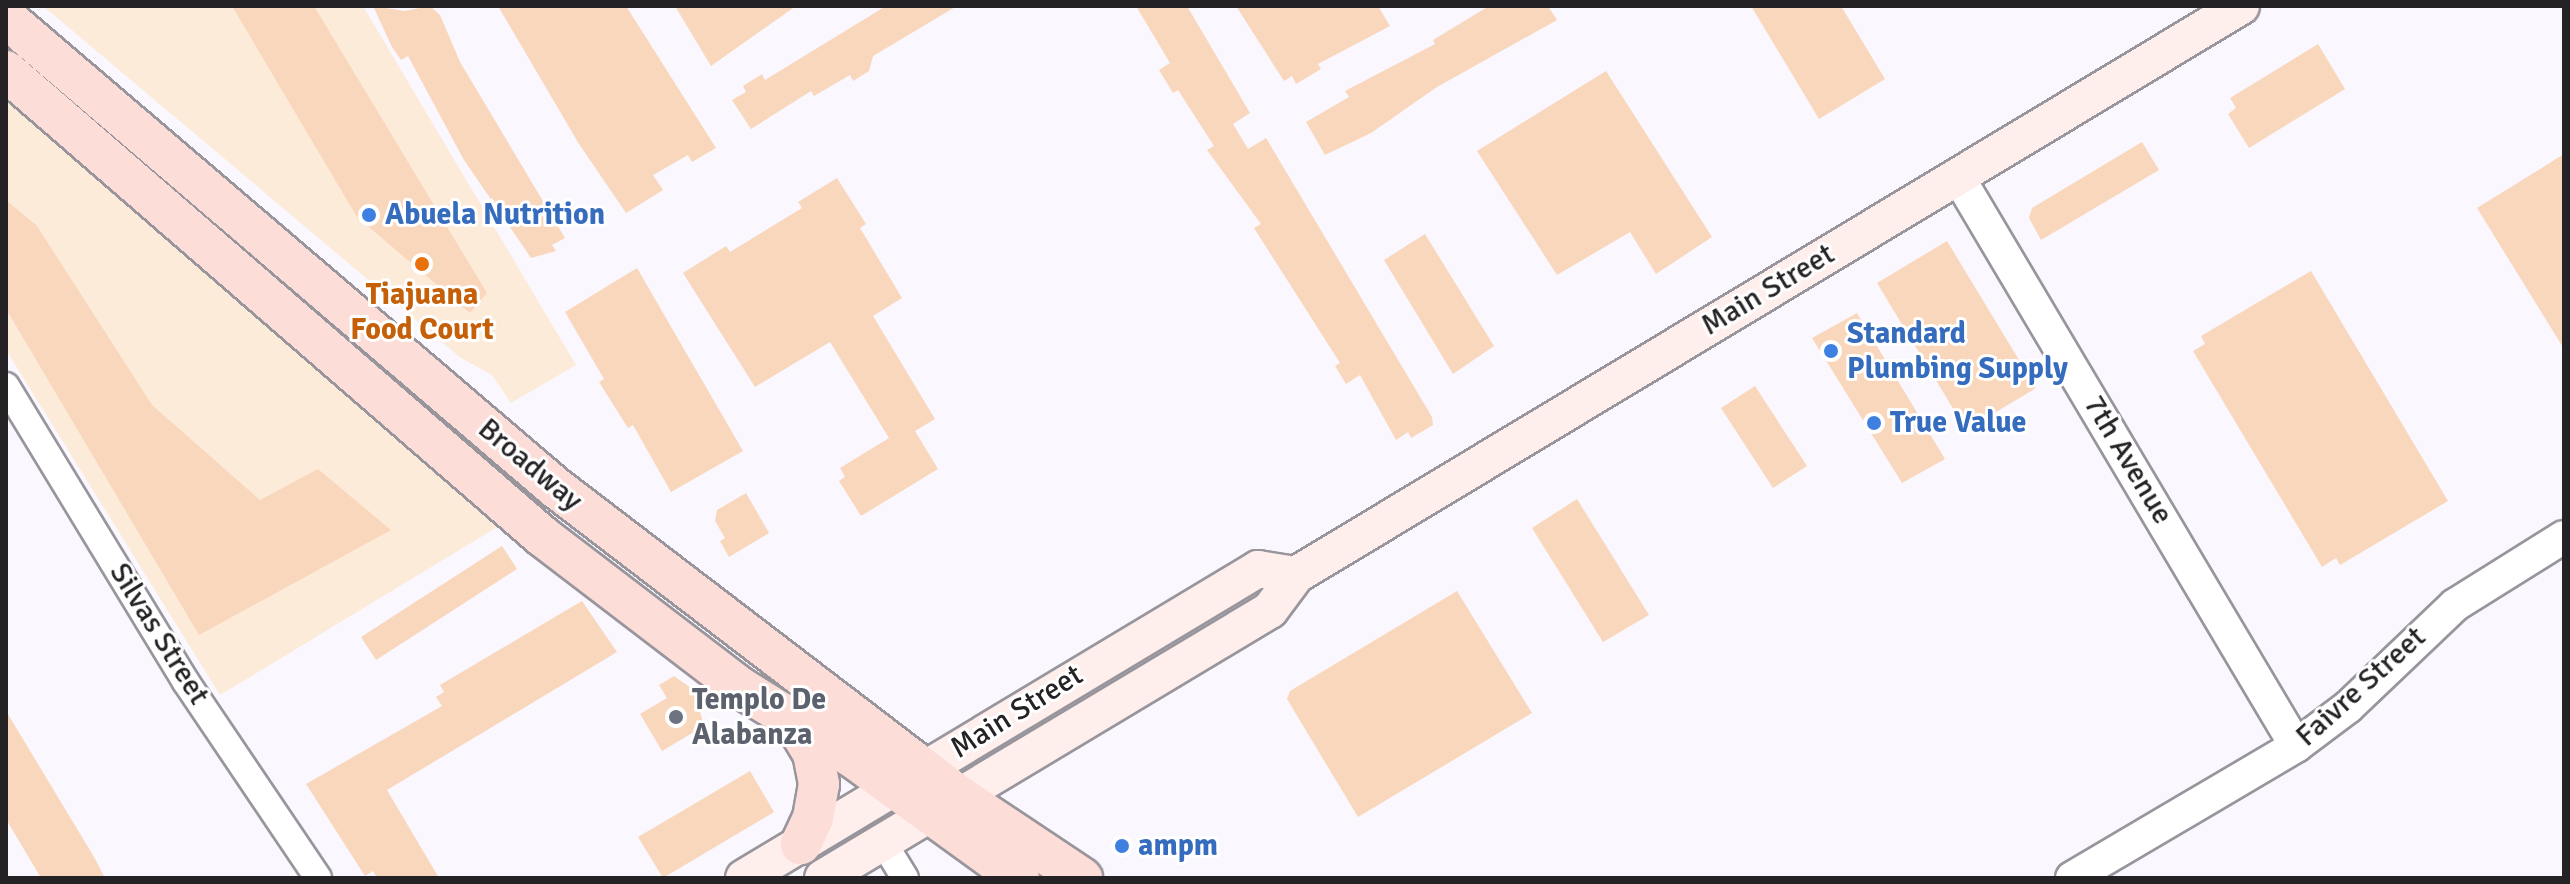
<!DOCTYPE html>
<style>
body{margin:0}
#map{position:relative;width:2570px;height:884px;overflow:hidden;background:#faf7fe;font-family:Signika,sans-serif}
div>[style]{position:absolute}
.commercial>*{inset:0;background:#fdebda}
.building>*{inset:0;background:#f9d7bc}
.roads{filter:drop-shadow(2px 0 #98959c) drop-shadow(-2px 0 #98959c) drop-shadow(0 2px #98959c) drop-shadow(0 -2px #98959c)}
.minor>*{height:26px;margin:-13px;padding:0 13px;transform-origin:13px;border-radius:13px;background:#fff}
.tertiary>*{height:32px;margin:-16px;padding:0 16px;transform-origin:16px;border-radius:16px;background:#fff}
.secondary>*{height:36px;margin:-18px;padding:0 18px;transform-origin:18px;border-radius:18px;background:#feeeec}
.primary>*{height:40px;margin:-20px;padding:0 20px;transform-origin:20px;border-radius:20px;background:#fdddd8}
.dots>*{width:22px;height:22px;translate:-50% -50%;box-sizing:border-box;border:4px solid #fff;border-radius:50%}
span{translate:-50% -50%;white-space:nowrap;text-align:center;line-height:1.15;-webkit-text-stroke:6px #fff;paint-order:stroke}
.shop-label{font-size:30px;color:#366cbe;font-weight:700}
.left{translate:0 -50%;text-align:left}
.street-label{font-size:30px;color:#242225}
.food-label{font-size:30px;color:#c56008;font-weight:700}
.worship-label{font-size:30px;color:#5b616d;font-weight:700}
.frame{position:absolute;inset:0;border:8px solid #242225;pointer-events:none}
</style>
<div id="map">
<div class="commercial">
<i style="clip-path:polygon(43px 6px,363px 6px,576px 365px,511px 403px,492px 375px,461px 358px)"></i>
<i style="clip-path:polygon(6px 100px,48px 134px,499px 526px,220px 695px,6px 350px)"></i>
</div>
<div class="building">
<i style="clip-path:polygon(232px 6px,314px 6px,487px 293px,470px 313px,357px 217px)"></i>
<i style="clip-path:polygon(373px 6px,405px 11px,430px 6px,440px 15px,460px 62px,565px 238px,552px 245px,556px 251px,531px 258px,464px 160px,408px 56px,401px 60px,392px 47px)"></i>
<i style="clip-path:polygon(498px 6px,626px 6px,716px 148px,692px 162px,688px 155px,653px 175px,663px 190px,626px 213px,579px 144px)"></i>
<i style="clip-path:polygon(675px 6px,796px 6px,711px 66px)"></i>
<i style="clip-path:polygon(886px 6px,957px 6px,873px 56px,869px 71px,853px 81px,850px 75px,814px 96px,811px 91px,751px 129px,732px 100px,746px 92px,743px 86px,762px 74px,765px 80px)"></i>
<i style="clip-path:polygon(1136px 6px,1187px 6px,1250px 113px,1233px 124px,1248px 149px,1266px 138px,1432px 417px,1433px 425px,1411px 438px,1408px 432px,1396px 440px,1360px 375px,1346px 384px,1335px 366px,1340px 363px,1254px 228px,1261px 224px,1207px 150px,1214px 146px,1178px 90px,1173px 93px,1159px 70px,1170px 63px)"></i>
<i style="clip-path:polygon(1236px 6px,1378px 6px,1390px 26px,1318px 64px,1321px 69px,1296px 84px,1292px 76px,1284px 81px)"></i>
<i style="clip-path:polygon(1489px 6px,1548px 6px,1557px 20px,1437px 87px,1371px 133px,1325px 155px,1306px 122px,1349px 97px,1345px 91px,1435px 44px,1433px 40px)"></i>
<i style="clip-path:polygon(1751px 6px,1841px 6px,1885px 79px,1819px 119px)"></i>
<i style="clip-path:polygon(2318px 44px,2345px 89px,2249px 148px,2228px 114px,2236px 108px,2230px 98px)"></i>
<i style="clip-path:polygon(1606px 71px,1712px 237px,1656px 274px,1630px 232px,1557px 275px,1477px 151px)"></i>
<i style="clip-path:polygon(2142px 142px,2159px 170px,2041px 240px,2029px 218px,2032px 208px)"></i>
<i style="clip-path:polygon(2564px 154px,2564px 349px,2477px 208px)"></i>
<i style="clip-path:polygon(837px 178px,866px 224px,860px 228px,902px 298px,873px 316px,935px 419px,915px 431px,938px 469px,861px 516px,839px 481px,845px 477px,840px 468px,889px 438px,830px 342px,755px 387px,683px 273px,726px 246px,730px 252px,802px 208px,798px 202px)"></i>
<i style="clip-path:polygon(6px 200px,37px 226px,152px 405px,260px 500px,318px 469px,391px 530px,199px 635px,6px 309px)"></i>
<i style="clip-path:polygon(1425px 234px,1494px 346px,1453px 374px,1384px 260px)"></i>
<i style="clip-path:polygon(1947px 241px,2036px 388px,1966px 430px,1877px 283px)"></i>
<i style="clip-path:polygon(637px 268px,743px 451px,671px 492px,633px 425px,628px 428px,599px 382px,604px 379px,565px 312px)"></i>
<i style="clip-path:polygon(2311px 271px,2448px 501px,2340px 565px,2336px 558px,2322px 567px,2193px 351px,2205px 344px,2201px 336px)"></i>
<i style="clip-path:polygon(1857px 313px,1945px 459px,1902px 483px,1812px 338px)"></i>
<i style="clip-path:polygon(1755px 386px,1807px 466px,1773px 488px,1721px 408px)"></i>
<i style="clip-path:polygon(746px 493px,769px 533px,729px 557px,720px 541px,725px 538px,715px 521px,717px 510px)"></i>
<i style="clip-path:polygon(1577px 499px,1649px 615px,1603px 642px,1532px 528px)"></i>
<i style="clip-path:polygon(502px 546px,517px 569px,376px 660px,361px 637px)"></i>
<i style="clip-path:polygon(1457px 591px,1532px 713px,1358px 817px,1287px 699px,1290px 691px)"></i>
<i style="clip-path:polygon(582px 601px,617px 652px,387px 790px,439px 878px,377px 878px,373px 871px,365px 876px,306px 784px,442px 706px,436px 697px,444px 692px,440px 685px)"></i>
<i style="clip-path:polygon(674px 676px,694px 690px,704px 726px,662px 751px,640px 714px,667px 698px,659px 685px)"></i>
<i style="clip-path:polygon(6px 711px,94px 857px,105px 878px,41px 878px,6px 819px)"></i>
<i style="clip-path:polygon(750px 771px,774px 812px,663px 878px,638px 837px)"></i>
</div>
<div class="roads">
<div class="minor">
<i style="left:6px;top:386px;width:346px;rotate:58.7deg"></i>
<i style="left:186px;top:682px;width:236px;rotate:56deg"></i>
<i style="left:883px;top:842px;width:42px;rotate:58.6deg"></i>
</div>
<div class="tertiary">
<i style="left:1957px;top:175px;width:664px;rotate:59.3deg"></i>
<i style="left:2072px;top:878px;width:260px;rotate:-30.5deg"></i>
<i style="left:2296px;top:746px;width:65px;rotate:-36.9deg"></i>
<i style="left:2348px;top:707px;width:148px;rotate:-43.6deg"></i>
<i style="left:2455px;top:605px;width:128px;rotate:-32deg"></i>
</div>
<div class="secondary">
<i style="left:744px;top:878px;width:600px;rotate:-31.01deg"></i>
<i style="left:1258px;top:569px;width:38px;rotate:9deg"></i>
<i style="left:823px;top:878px;width:521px;rotate:-30.94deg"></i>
<i style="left:1270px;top:610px;width:44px;rotate:-53.4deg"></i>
<i style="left:1296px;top:575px;width:1103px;rotate:-31.05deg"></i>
</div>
<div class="primary">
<i style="left:6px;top:18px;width:723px;rotate:40.52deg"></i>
<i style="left:556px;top:488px;width:507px;rotate:37.39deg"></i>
<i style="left:959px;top:796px;width:148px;rotate:33.7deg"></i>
<i style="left:6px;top:71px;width:710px;rotate:40.94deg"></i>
<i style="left:542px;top:536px;width:247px;rotate:37.4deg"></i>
<i style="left:738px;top:686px;width:134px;rotate:31.9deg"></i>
<i style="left:852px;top:757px;width:206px;rotate:35.9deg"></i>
<i style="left:793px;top:720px;width:39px;rotate:59deg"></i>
<i style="left:813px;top:753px;width:32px;rotate:79deg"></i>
<i style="left:819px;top:784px;width:35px;rotate:100deg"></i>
<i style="left:813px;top:818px;width:29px;rotate:115deg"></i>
</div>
</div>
<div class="dots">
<i style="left:369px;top:215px;background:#3f7fe0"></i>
<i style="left:422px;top:264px;background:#e8710a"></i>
<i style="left:1831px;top:351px;background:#3f7fe0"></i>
<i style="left:1874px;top:423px;background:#3f7fe0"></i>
<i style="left:676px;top:717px;background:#6b7280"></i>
<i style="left:1122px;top:846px;background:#3f7fe0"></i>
</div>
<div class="shop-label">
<span class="left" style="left:385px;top:215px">Abuela Nutrition</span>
<span class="left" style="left:1847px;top:351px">Standard<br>Plumbing Supply</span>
<span class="left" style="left:1890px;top:423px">True Value</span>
<span class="left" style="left:1138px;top:846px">ampm</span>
</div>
<div class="street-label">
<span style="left:1768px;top:290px;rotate:-31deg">Main Street</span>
<span style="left:2128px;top:460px;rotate:59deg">7th Avenue</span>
<span style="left:530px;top:465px;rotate:40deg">Broadway</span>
<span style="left:159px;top:634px;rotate:58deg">Silvas Street</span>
<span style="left:2361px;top:687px;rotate:-42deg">Faivre Street</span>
<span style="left:1017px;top:712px;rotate:-32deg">Main Street</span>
</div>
<div class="food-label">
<span style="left:422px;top:312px">Tiajuana<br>Food Court</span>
</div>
<div class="worship-label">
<span class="left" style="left:692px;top:717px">Templo De<br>Alabanza</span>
</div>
<div class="frame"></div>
</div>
